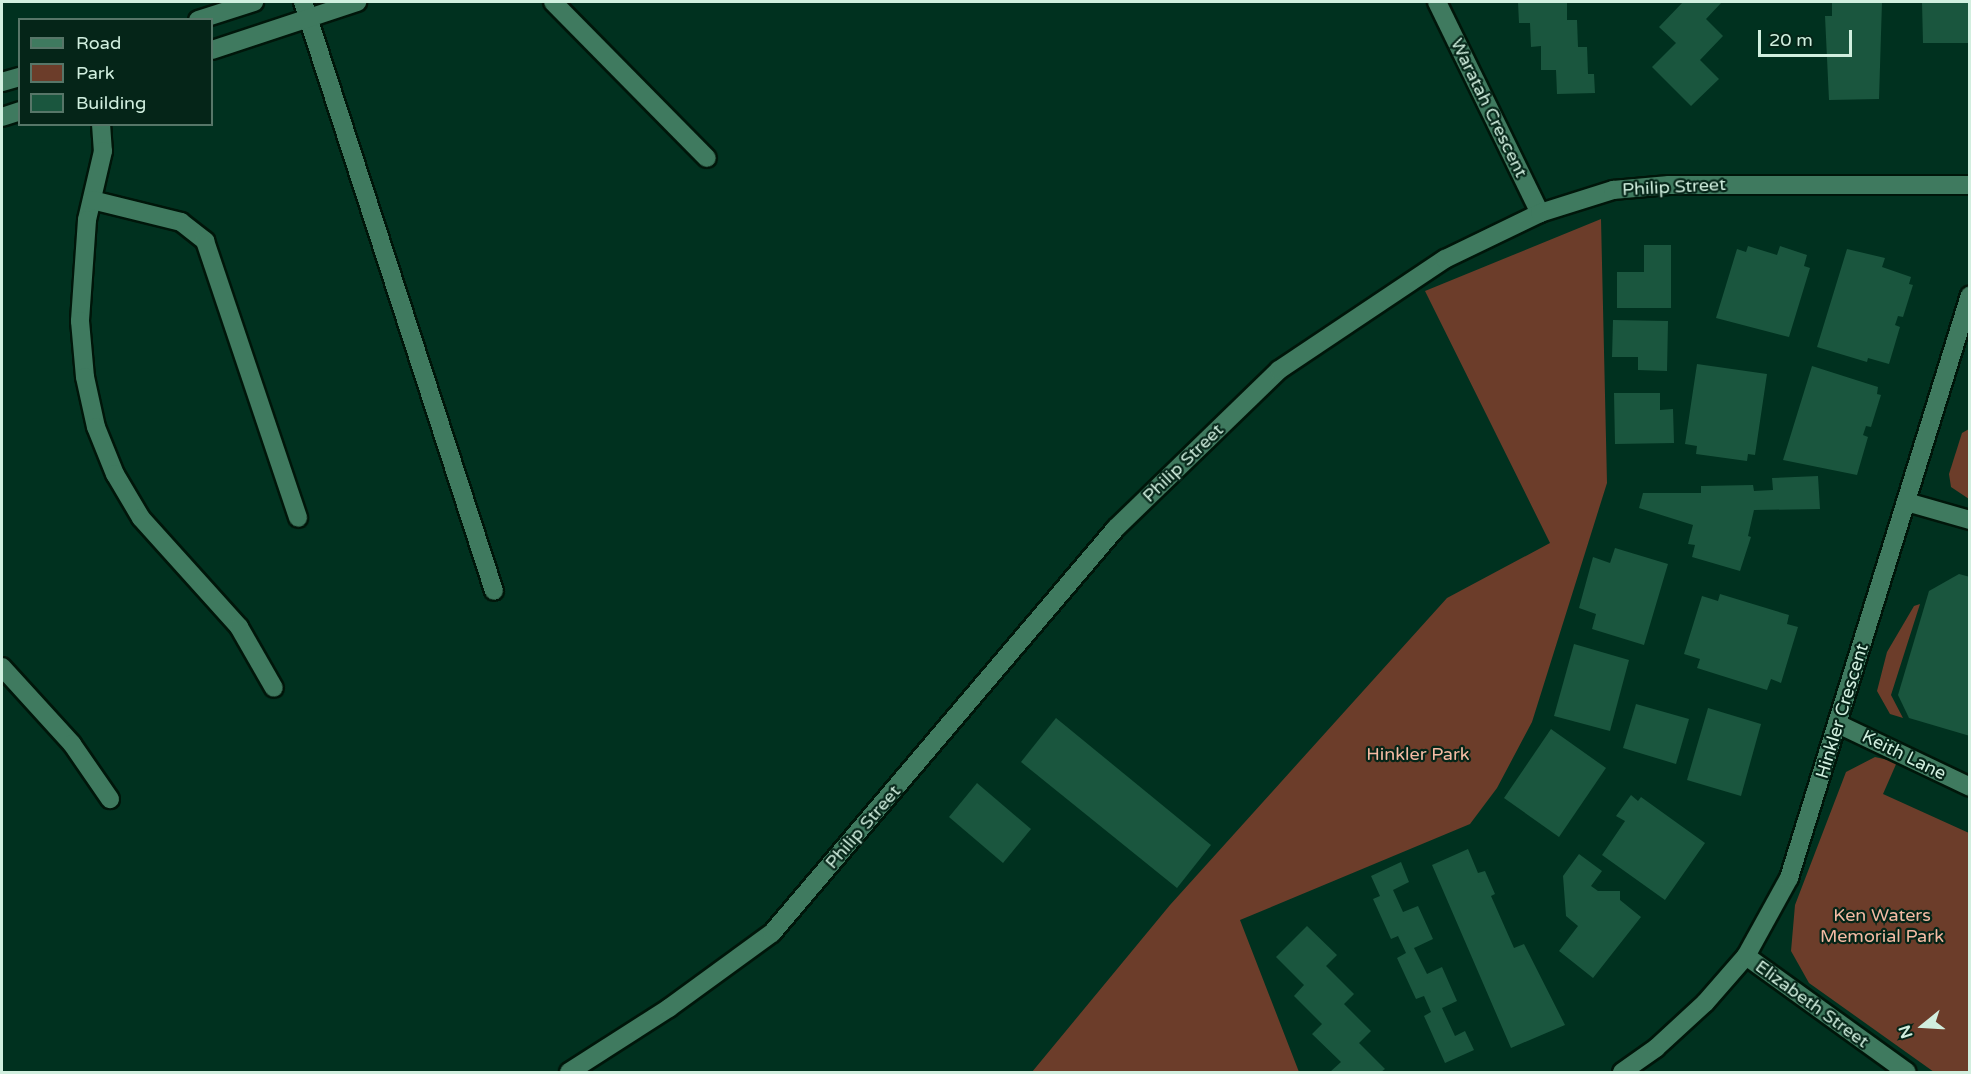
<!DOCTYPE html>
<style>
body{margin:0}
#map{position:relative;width:1971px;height:1074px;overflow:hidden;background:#00311f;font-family:"Varela Round",sans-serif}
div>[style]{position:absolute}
.green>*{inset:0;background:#6c3d2a}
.building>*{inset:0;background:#1a563e}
.roads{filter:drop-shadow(2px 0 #00160a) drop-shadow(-2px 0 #00160a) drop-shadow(0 2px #00160a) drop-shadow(0 -2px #00160a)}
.minor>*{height:18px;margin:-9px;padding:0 9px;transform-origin:9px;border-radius:9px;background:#3f7a5f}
span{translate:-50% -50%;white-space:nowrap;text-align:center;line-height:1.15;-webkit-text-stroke:4.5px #052518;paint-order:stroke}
.street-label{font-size:18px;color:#d1efdf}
.park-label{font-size:18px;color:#f5bba4}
.frame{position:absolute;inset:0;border:3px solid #d1efdf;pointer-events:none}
.legend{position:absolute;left:18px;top:18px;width:195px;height:108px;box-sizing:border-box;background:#052518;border:2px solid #577668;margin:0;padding:8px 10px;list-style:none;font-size:18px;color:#d1efdf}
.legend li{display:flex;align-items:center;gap:12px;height:30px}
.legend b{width:30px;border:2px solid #577668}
.north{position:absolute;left:1893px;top:996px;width:60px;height:60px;-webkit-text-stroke:4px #052518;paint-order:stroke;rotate:252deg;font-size:16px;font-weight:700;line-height:24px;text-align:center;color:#d1efdf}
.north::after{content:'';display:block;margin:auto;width:21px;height:27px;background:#d1efdf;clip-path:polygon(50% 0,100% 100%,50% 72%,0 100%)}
.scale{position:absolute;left:1758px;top:30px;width:94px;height:27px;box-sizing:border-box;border:3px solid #d1efdf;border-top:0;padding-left:8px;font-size:18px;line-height:21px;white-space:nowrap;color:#d1efdf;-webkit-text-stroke:4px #052518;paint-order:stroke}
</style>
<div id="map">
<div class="green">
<i style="clip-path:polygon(1601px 219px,1607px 483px,1532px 722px,1497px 788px,1470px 824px,1240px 920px,1299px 1072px,1032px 1072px,1170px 905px,1447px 598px,1550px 543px,1425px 291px)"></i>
<i style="clip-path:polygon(1969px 429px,1970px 429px,1969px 499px,1951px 487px,1949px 474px,1962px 433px)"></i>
<i style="clip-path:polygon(1920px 604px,1891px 695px,1903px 718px,1890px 714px,1877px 691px,1887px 652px,1914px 606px)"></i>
<i style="clip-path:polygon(1875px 757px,1897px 762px,1883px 794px,1969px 833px,1969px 1072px,1934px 1072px,1809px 983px,1791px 951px,1795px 905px,1846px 772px)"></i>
</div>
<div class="building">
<i style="clip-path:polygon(1518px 2px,1567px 2px,1567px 20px,1577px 20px,1578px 47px,1587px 47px,1588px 74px,1594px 74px,1595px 93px,1557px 94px,1556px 70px,1541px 70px,1541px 46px,1531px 47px,1530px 23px,1519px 23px)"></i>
<i style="clip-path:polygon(1683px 2px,1722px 2px,1706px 19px,1723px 36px,1700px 60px,1719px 79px,1691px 106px,1652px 67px,1676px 43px,1659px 27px)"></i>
<i style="clip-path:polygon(1832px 2px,1882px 2px,1879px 99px,1829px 100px,1825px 16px,1832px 16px)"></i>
<i style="clip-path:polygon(1922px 2px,1970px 2px,1970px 43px,1923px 43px)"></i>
<i style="clip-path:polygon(1644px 245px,1671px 245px,1671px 308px,1617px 308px,1617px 272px,1644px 272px)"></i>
<i style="clip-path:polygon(1748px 246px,1777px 255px,1780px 246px,1807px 255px,1804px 266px,1810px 268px,1789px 337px,1716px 318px,1737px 249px,1746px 252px)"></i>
<i style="clip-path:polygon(1847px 249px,1885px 258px,1882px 267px,1911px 277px,1909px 284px,1913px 285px,1903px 317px,1898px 316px,1895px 325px,1900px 327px,1889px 364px,1868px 358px,1867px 362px,1817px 347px)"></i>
<i style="clip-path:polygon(1613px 320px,1668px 321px,1667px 371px,1638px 370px,1638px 357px,1612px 357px)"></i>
<i style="clip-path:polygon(1697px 364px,1767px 374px,1755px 455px,1748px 454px,1747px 461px,1696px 454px,1697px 446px,1685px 444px)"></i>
<i style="clip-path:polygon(1812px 366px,1878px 387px,1877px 394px,1881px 395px,1871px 427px,1866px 426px,1863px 435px,1868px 437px,1857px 475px,1783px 460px)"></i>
<i style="clip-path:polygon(1614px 393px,1660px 393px,1660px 410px,1673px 409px,1674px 443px,1615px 444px)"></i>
<i style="clip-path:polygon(1818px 476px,1820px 509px,1754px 510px,1748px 536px,1751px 537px,1740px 571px,1692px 557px,1695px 545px,1688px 544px,1693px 525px,1639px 508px,1643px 493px,1701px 493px,1701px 486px,1753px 485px,1754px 491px,1773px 490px,1772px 478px)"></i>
<i style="clip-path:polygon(1615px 548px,1668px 564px,1644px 645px,1592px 629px,1596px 614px,1579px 608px,1593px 557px,1610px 563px)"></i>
<i style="clip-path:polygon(1959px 574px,1970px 577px,1970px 736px,1909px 718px,1898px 695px,1929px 591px)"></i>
<i style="clip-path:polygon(1720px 594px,1789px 615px,1787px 624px,1798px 627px,1781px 683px,1771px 679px,1767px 690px,1697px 668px,1700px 659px,1684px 654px,1702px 596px,1718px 601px)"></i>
<i style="clip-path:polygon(1574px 644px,1629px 660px,1610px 731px,1554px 716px)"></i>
<i style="clip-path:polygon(1636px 704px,1689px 719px,1676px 764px,1623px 748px)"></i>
<i style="clip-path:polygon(1708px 708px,1761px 724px,1741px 796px,1687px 780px)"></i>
<i style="clip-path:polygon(1056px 718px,1211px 845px,1177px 888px,1021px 762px)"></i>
<i style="clip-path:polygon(1551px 729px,1606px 768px,1559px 837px,1504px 798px)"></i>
<i style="clip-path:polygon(977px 783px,1031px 829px,1003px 863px,949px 817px)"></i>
<i style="clip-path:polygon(1631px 795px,1638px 801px,1641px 797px,1705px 843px,1665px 900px,1602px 855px,1625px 821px,1616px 816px)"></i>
<i style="clip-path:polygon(1468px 849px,1478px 873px,1485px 871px,1495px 894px,1491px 896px,1514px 948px,1524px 944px,1565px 1025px,1511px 1048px,1432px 865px)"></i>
<i style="clip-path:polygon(1579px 854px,1602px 871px,1591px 886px,1598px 891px,1620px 891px,1620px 900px,1641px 917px,1593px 978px,1559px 951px,1578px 926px,1566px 916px,1563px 876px)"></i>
<i style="clip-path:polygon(1401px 862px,1409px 882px,1393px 890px,1403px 912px,1418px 906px,1433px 939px,1414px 948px,1427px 974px,1442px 967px,1457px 1001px,1442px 1008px,1455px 1036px,1465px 1031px,1474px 1050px,1445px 1063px,1424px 1016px,1431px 1012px,1424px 996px,1416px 999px,1397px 958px,1406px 953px,1398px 936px,1391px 939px,1373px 899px,1380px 896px,1371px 876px)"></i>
<i style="clip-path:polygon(1307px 926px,1337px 955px,1326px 966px,1354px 994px,1344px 1004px,1371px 1031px,1359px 1043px,1385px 1069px,1381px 1072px,1330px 1072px,1341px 1062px,1312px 1034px,1322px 1024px,1294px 996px,1304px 985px,1276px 957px)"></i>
</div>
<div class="roads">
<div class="minor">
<i style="left:303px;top:2px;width:619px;rotate:72.03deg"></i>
<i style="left:553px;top:2px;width:219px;rotate:45.4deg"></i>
<i style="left:1437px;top:2px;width:235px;rotate:64deg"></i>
<i style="left:198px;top:20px;width:59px;rotate:-17.8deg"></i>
<i style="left:212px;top:50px;width:153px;rotate:-18.3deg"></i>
<i style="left:2px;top:82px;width:19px;rotate:-16deg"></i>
<i style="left:2px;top:117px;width:19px;rotate:-18deg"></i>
<i style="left:101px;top:124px;width:27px;rotate:86deg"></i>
<i style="left:103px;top:151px;width:71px;rotate:103.1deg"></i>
<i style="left:87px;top:220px;width:101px;rotate:94deg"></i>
<i style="left:80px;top:321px;width:56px;rotate:84.9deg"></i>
<i style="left:85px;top:377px;width:51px;rotate:77.6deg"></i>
<i style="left:96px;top:427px;width:51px;rotate:68deg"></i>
<i style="left:115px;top:474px;width:51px;rotate:59.4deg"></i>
<i style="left:141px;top:518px;width:147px;rotate:48deg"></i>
<i style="left:239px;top:627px;width:70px;rotate:60.2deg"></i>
<i style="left:92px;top:200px;width:92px;rotate:13.9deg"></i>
<i style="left:181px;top:222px;width:31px;rotate:38deg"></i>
<i style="left:205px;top:241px;width:292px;rotate:71.4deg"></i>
<i style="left:1907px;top:502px;width:66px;rotate:15.9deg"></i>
<i style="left:2px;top:667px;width:104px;rotate:47.7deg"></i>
<i style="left:72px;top:744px;width:67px;rotate:55.4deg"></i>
<i style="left:1838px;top:724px;width:146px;rotate:25.5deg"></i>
<i style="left:1746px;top:956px;width:198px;rotate:35.8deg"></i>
<i style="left:569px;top:1072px;width:119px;rotate:-32.6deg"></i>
<i style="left:669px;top:1008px;width:127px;rotate:-36.1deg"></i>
<i style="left:772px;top:933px;width:531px;rotate:-49.66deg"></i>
<i style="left:1116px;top:528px;width:227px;rotate:-44.1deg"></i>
<i style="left:1279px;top:370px;width:200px;rotate:-33.8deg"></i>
<i style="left:1445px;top:259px;width:106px;rotate:-25.8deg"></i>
<i style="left:1540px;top:213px;width:77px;rotate:-17.5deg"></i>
<i style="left:1613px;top:190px;width:56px;rotate:-5.1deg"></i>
<i style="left:1669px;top:185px;width:301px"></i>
<i style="left:1622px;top:1072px;width:42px;rotate:-35.2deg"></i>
<i style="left:1656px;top:1048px;width:67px;rotate:-42.6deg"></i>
<i style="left:1705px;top:1003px;width:62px;rotate:-48.9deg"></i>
<i style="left:1746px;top:956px;width:89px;rotate:-61.1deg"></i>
<i style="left:1789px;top:878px;width:610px;rotate:-72.75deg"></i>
</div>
</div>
<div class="street-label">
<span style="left:1489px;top:108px;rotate:64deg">Waratah Crescent</span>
<span style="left:1674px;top:187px;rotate:-3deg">Philip Street</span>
<span style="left:1183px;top:463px;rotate:-44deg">Philip Street</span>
<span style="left:1842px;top:711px;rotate:-73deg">Hinkler Crescent</span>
<span style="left:1904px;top:755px;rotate:26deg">Keith Lane</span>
<span style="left:863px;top:827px;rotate:-49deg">Philip Street</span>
<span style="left:1812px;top:1004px;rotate:36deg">Elizabeth Street</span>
</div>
<div class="park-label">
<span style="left:1418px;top:754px">Hinkler Park</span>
<span style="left:1882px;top:926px">Ken Waters<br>Memorial Park</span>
</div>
<div class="frame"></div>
<ul class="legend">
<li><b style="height:8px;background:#3f7a5f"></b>Road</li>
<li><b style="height:16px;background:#6c3d2a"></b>Park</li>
<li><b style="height:16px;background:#1a563e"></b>Building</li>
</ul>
<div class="north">N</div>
<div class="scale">20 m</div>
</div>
